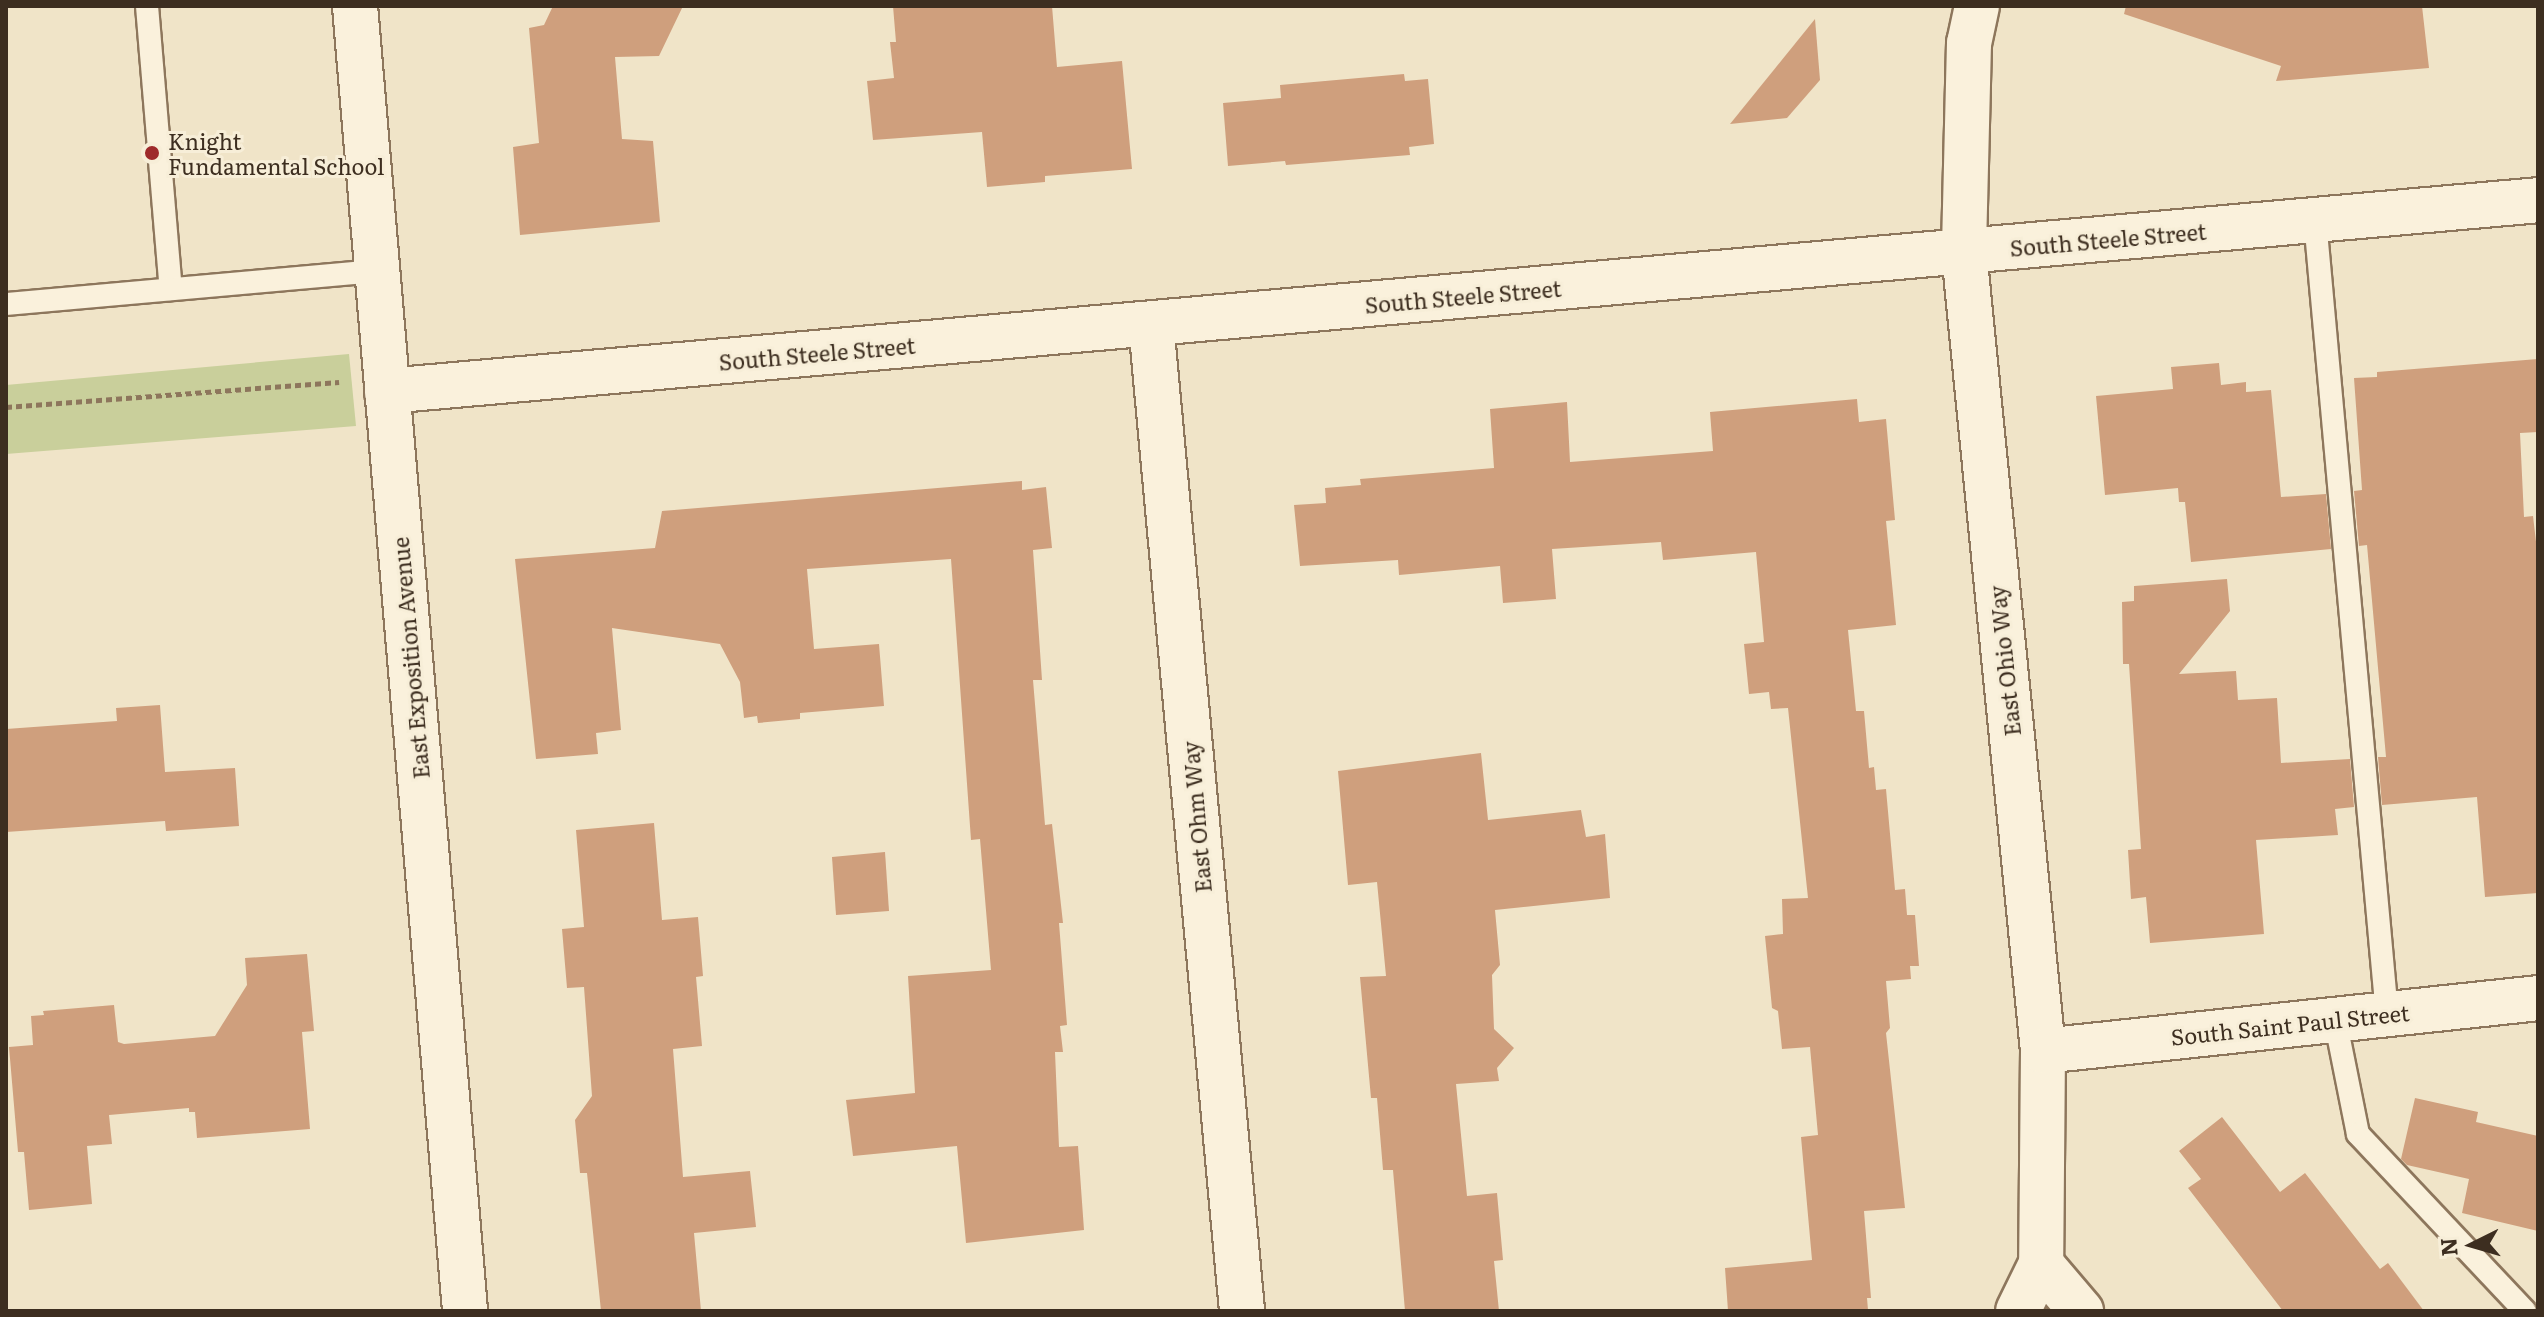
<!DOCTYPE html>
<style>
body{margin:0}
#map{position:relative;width:2544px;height:1317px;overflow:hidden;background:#f0e4c8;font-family:Literata,serif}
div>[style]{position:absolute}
.green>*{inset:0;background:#c9cf9b}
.building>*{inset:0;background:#cf9f7d}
.path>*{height:5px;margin-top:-2.5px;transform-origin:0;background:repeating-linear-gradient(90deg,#8d765c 0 6px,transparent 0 10px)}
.roads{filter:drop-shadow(2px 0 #8d765c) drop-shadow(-2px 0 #8d765c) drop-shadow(0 2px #8d765c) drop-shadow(0 -2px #8d765c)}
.service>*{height:22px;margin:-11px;padding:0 11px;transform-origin:11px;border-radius:11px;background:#faf1dc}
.minor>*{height:44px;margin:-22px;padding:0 22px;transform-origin:22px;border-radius:22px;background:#faf1dc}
.tertiary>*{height:44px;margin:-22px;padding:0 22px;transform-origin:22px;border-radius:22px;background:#faf1dc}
.dots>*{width:22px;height:22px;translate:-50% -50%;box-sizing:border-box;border:4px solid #f7eed8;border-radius:50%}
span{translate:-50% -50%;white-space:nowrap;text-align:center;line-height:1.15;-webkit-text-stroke:6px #f7eed8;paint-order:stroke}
.poi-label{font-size:22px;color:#3d2e20}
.left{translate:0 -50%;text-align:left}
.street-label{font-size:22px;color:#3d2e20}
.frame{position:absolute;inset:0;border:8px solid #3d2e20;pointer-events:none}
.north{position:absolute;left:2432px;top:1205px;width:80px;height:80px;-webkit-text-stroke:6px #f7eed8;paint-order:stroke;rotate:265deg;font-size:22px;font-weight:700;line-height:32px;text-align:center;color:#3d2e20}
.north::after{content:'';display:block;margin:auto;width:28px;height:36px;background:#3d2e20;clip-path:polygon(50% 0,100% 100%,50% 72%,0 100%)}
</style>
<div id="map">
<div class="green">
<i style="clip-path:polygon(349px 354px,356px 426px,6px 454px,6px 385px)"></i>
</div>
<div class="building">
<i style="clip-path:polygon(553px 6px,683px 6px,659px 56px,615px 57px,622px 139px,653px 141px,660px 222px,520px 235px,513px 147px,539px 143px,529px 28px,544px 25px)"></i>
<i style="clip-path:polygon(893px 6px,1052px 6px,1057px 67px,1122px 61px,1132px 169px,1045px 176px,1045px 182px,987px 187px,982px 132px,873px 140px,867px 81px,894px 78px,890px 42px,896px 42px)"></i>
<i style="clip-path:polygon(2126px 6px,2422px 6px,2429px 68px,2276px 81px,2281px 66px,2124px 14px)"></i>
<i style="clip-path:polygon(1815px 19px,1820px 80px,1787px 118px,1730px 124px)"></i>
<i style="clip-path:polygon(1404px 74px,1405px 81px,1428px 79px,1434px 144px,1409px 147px,1410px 155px,1286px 165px,1285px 161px,1228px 166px,1223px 103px,1281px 98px,1280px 85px)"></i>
<i style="clip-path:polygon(2538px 359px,2538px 432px,2520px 433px,2524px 517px,2533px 516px,2538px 559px,2538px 893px,2485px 897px,2477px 797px,2382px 805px,2378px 757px,2386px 757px,2367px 545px,2359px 546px,2354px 491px,2362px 490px,2354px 378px,2377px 377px,2377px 372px)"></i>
<i style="clip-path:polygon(2219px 363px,2221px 385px,2246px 382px,2246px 392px,2271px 390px,2281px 497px,2326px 494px,2331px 549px,2191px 562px,2185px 502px,2179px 502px,2178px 488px,2105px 495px,2096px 396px,2173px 389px,2171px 367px)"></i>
<i style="clip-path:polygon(1857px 399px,1859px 422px,1886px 419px,1895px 520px,1886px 521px,1896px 625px,1848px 630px,1856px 711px,1864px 711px,1869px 768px,1874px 767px,1876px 790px,1886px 789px,1895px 890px,1905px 889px,1907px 915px,1915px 915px,1919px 966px,1910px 966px,1911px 979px,1886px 981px,1890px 1028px,1886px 1033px,1905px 1208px,1864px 1211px,1871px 1298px,1867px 1298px,1868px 1310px,1728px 1311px,1725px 1268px,1812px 1260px,1801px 1137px,1818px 1135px,1810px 1047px,1782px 1049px,1778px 1011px,1772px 1008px,1765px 936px,1783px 934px,1782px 899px,1808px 898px,1788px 708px,1771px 709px,1769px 692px,1749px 694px,1744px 644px,1764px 642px,1756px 552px,1663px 560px,1661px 542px,1552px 549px,1556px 599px,1503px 603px,1500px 566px,1399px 575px,1398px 560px,1300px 566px,1294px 505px,1326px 503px,1325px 488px,1361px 485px,1360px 479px,1494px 468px,1490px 409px,1567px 402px,1570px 462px,1713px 451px,1710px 412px)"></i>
<i style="clip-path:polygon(1022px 481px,1022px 490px,1046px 487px,1052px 548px,1033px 550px,1042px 680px,1033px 680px,1045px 825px,1052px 824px,1063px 923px,1059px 923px,1067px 1025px,1060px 1026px,1063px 1052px,1055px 1052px,1059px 1147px,1078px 1146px,1084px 1230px,966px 1243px,957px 1146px,853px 1156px,846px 1100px,915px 1093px,908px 976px,991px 970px,980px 839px,971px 840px,951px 559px,807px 569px,814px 649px,879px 644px,884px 706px,800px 713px,800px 719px,758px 723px,757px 716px,744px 718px,740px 682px,720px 644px,612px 628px,621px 730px,596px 733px,598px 754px,536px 759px,515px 559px,655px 548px,662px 511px)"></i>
<i style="clip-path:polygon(2227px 579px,2230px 611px,2179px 674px,2236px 671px,2238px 700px,2277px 698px,2281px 763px,2350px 759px,2354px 807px,2335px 809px,2338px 835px,2256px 840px,2264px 934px,2150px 943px,2146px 897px,2131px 899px,2128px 850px,2141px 849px,2129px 664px,2123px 664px,2122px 602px,2134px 601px,2134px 586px)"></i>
<i style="clip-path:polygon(160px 705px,165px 772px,235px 768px,239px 826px,166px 831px,165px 821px,6px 832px,6px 729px,117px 721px,116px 708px)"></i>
<i style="clip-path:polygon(1481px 753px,1488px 820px,1581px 810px,1586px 837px,1605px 834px,1610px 898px,1495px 910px,1500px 965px,1492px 975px,1494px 1029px,1514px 1048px,1497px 1068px,1499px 1081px,1456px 1084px,1467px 1196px,1497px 1193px,1503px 1260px,1494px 1261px,1499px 1311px,1405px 1311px,1393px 1170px,1383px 1170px,1377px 1098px,1371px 1098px,1360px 977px,1386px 976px,1377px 882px,1348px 885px,1338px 771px)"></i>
<i style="clip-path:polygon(654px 823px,662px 920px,698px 917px,703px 976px,696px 977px,702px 1046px,673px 1049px,683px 1177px,750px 1171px,756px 1227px,694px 1233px,701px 1311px,601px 1311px,587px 1173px,580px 1173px,575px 1120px,592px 1096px,584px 987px,567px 988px,562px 929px,584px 927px,576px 830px)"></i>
<i style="clip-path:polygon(885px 852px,889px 911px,836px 915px,832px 857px)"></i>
<i style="clip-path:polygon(307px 954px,314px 1031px,302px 1032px,310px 1129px,197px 1138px,195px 1112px,189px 1112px,189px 1108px,109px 1115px,112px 1144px,87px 1146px,92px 1204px,29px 1210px,24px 1152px,18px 1152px,9px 1047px,33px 1045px,31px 1016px,44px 1015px,43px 1011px,114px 1005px,118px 1042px,124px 1044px,215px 1036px,247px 985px,245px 958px)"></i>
<i style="clip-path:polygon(2415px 1098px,2478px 1112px,2476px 1122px,2538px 1136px,2538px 1231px,2462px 1213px,2469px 1179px,2407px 1165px,2401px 1159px)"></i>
<i style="clip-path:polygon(2222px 1117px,2280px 1192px,2305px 1173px,2380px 1269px,2388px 1263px,2424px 1311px,2283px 1311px,2188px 1188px,2201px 1179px,2179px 1151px)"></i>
</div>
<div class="path">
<i style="left:6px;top:407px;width:334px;rotate:-4.3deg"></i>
</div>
<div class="roads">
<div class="service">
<i style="left:147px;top:6px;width:284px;rotate:85.2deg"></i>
<i style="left:2315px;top:220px;width:797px;rotate:84.82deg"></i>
<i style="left:6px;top:304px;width:372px;rotate:-5.1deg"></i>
<i style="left:2335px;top:1019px;width:117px;rotate:78.7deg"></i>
<i style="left:2358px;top:1134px;width:243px;rotate:46.7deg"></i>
</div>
<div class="minor">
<i style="left:1977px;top:6px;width:38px;rotate:102deg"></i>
<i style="left:1969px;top:43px;width:209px;rotate:91.4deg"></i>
<i style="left:1964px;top:252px;width:803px;rotate:84.35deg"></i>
<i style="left:2043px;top:1051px;width:213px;rotate:90.5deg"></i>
<i style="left:2041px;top:1264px;width:52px;rotate:116.1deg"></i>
<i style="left:1151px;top:324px;width:991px;rotate:84.73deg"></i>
<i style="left:387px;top:391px;width:2159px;rotate:-5.07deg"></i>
<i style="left:2043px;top:1051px;width:498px;rotate:-6.1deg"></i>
<i style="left:2041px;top:1264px;width:62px;rotate:49.6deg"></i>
</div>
<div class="tertiary">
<i style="left:355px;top:6px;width:1310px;rotate:85.18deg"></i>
</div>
</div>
<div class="dots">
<i style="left:152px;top:153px;background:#9e2a2b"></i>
</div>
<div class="poi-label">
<span class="left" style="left:168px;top:153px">Knight<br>Fundamental School</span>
</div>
<div class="street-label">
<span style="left:2108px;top:239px;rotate:-5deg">South Steele Street</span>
<span style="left:1463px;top:296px;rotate:-5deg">South Steele Street</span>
<span style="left:817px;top:353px;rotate:-5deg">South Steele Street</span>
<span style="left:410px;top:658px;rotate:-95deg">East Exposition Avenue</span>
<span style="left:2004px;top:661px;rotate:-96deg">East Ohio Way</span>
<span style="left:1196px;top:817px;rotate:-95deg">East Ohm Way</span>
<span style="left:2290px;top:1024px;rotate:-6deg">South Saint Paul Street</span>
</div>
<div class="frame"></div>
<div class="north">N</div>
</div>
